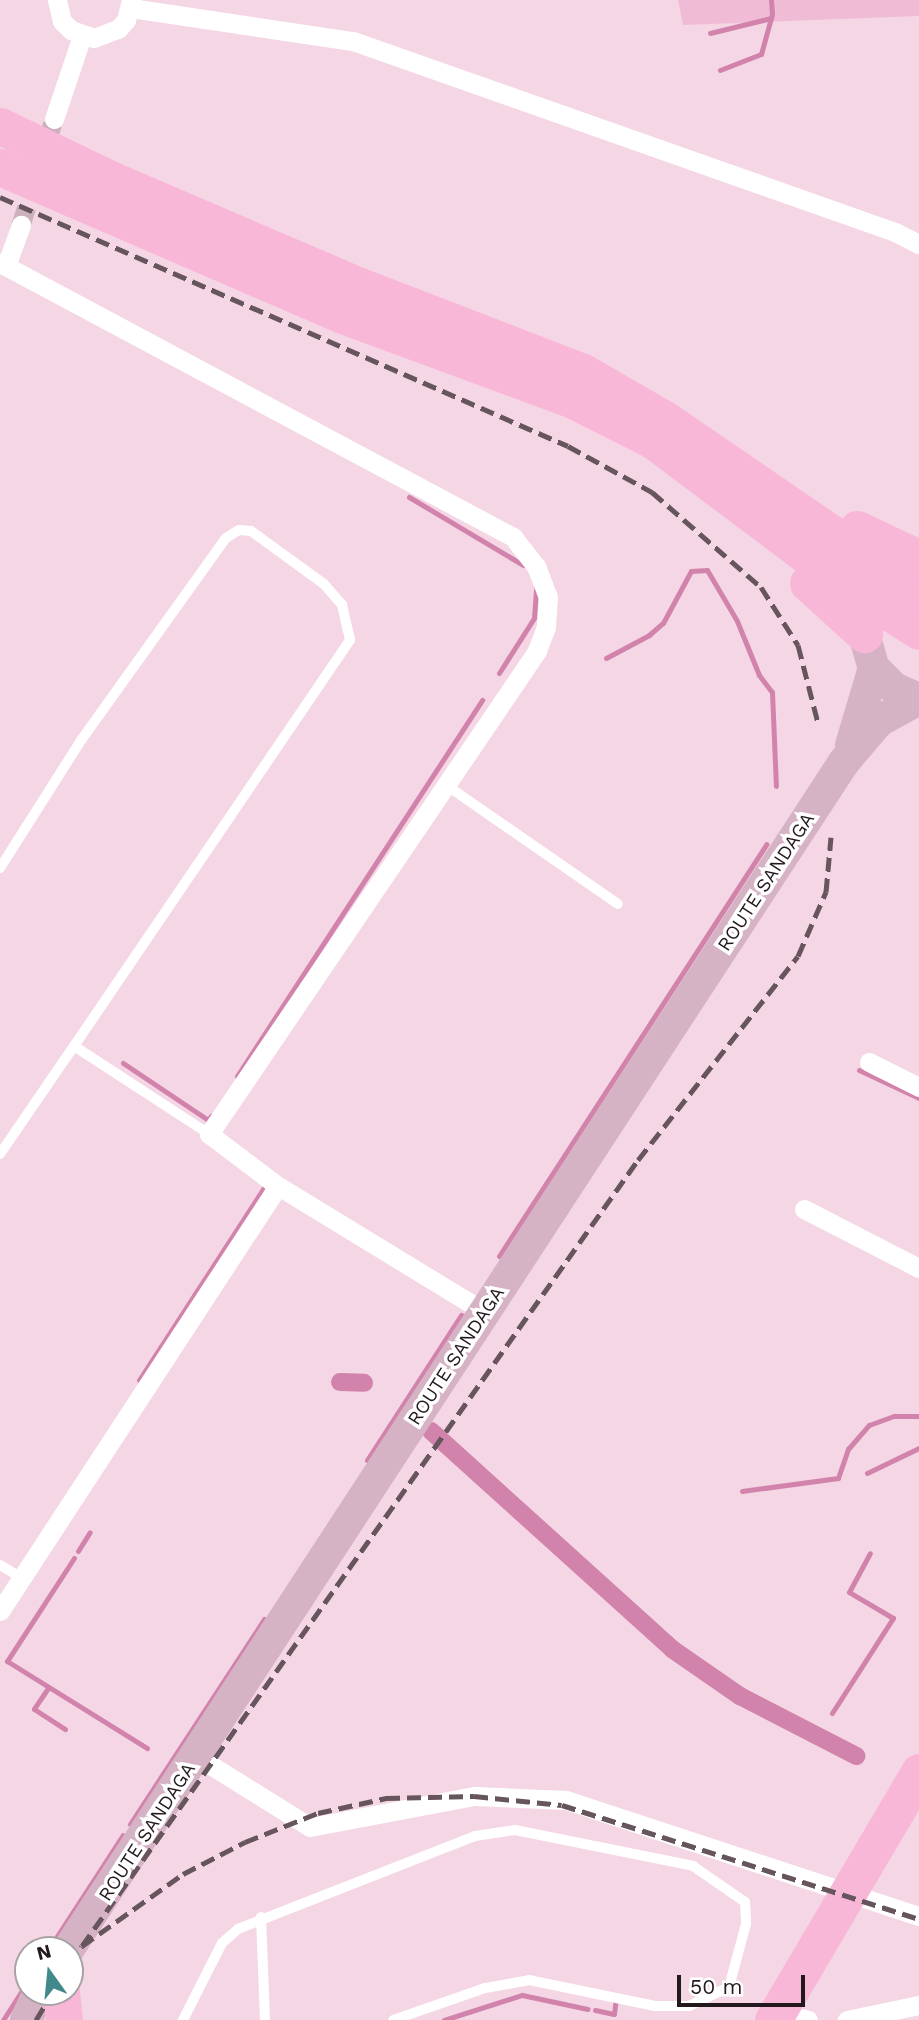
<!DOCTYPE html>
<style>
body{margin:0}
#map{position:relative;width:919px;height:2020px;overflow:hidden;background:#f5d6e5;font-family:"Work Sans",sans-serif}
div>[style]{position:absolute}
.green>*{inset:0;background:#f0bcd5}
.stream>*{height:5px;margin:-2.5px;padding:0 2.5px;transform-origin:2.5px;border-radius:2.5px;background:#d183ac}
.canal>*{height:18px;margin:-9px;padding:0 9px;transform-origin:9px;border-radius:9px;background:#d183ac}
.street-tunnel>*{height:19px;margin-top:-9.5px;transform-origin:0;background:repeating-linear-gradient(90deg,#cbb0bd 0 19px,transparent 0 29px)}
.lane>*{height:10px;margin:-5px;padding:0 5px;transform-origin:5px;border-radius:5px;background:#fff}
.street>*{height:19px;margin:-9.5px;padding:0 9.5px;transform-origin:9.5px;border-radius:9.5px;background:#fff}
.primary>*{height:32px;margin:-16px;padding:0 16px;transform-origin:16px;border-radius:16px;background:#d5b3c5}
.highway>*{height:37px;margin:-18.5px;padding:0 18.5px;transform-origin:18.5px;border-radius:18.5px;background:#f9b7d8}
.rail>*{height:5px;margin-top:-2.5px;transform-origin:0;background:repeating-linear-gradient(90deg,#66555d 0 14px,transparent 0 21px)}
span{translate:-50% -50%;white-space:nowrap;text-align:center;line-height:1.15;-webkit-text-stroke:7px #fff;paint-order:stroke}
.street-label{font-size:19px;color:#22181d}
.north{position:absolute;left:14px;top:1936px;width:70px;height:70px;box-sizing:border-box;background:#fff;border:2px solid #a7a3a5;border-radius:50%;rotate:345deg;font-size:19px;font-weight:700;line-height:28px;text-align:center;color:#22181d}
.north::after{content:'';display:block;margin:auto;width:24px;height:32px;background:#41898a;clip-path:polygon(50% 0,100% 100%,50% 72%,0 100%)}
.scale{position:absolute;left:677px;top:1975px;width:128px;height:32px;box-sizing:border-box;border:4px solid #22181d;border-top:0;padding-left:9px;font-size:21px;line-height:24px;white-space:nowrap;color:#22181d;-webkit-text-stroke:5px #fff;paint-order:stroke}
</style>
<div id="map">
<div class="green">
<i style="clip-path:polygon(678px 0,919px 0,919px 16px,683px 25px)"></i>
</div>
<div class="stream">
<i style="left:710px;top:33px;width:63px;rotate:-13.8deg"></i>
<i style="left:720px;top:70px;width:44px;rotate:-21.3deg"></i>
<i style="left:761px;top:54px;width:41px;rotate:-74.6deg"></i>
<i style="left:772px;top:14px;width:14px;rotate:-94deg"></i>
<i style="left:409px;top:497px;width:133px;rotate:30.8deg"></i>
<i style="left:606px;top:658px;width:49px;rotate:-28.1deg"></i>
<i style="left:649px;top:635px;width:18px;rotate:-41deg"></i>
<i style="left:663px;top:623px;width:59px;rotate:-61.7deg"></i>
<i style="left:691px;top:571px;width:16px;rotate:-4deg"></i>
<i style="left:707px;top:570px;width:59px;rotate:59.5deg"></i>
<i style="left:737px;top:621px;width:58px;rotate:67.8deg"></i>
<i style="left:759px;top:675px;width:21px;rotate:53deg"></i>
<i style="left:772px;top:692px;width:94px;rotate:87.6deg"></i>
<i style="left:499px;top:673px;width:65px;rotate:-57.5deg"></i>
<i style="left:534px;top:618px;width:29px;rotate:-86deg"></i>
<i style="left:123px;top:1063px;width:102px;rotate:33.8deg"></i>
<i style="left:208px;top:1120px;width:5px;rotate:-53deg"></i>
<i style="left:859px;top:1070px;width:66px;rotate:25deg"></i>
<i style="left:237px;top:1076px;width:449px;rotate:-56.9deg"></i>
<i style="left:499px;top:1256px;width:491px;rotate:-57deg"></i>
<i style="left:139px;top:1380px;width:235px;rotate:-57deg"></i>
<i style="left:367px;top:1460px;width:173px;rotate:-57deg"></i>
<i style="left:867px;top:1473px;width:58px;rotate:-25.7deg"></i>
<i style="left:742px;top:1491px;width:97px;rotate:-7.7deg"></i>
<i style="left:838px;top:1478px;width:31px;rotate:-71deg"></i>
<i style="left:848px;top:1449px;width:32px;rotate:-49deg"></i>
<i style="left:869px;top:1425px;width:27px;rotate:-20deg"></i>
<i style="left:894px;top:1416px;width:25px"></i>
<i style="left:78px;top:1551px;width:22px;rotate:-58deg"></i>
<i style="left:74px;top:1558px;width:123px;rotate:123deg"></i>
<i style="left:7px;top:1661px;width:165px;rotate:31.9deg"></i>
<i style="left:48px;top:1688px;width:25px;rotate:124deg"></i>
<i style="left:34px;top:1709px;width:37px;rotate:33deg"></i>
<i style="left:832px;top:1713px;width:113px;rotate:-57.3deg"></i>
<i style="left:893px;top:1618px;width:51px;rotate:-149.4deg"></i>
<i style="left:849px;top:1592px;width:44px;rotate:-61.7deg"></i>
<i style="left:130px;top:1824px;width:245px;rotate:-56.8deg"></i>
<i style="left:48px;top:1950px;width:137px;rotate:-56.9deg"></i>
<i style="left:595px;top:2010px;width:19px;rotate:12deg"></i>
<i style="left:614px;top:2014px;width:17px;rotate:-83deg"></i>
<i style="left:3px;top:2020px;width:46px;rotate:-57.3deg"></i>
<i style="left:444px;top:2020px;width:82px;rotate:-17.8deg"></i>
<i style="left:522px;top:1995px;width:67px;rotate:12deg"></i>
</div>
<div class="canal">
<i style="left:340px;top:1382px;width:24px;rotate:2deg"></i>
<i style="left:431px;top:1431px;width:325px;rotate:42.1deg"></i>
<i style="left:672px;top:1649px;width:83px;rotate:34.7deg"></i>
<i style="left:740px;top:1696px;width:131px;rotate:27.3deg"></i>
</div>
<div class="street-tunnel">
<i style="left:21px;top:225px;width:111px;rotate:-72.7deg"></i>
</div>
<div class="lane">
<i style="left:446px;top:785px;width:209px;rotate:34.7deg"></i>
<i style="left:0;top:868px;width:153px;rotate:-57.6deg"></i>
<i style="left:82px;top:739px;width:247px;rotate:-54.4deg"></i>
<i style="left:226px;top:538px;width:15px;rotate:-32deg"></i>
<i style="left:239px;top:530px;width:12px;rotate:5deg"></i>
<i style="left:251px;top:531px;width:90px;rotate:36deg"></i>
<i style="left:324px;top:584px;width:28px;rotate:49deg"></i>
<i style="left:342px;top:605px;width:36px;rotate:77deg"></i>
<i style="left:350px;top:640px;width:491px;rotate:124.2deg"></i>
<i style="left:74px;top:1046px;width:161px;rotate:33.1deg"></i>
<i style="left:0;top:1154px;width:131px;rotate:-55.6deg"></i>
<i style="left:0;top:1565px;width:26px;rotate:31deg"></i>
<i style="left:261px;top:1917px;width:103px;rotate:87.8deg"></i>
<i style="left:183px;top:2020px;width:86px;rotate:-63.1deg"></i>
<i style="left:222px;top:1943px;width:21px;rotate:-41deg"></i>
<i style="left:238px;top:1929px;width:255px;rotate:-21.4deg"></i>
<i style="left:475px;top:1836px;width:40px;rotate:-8.5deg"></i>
<i style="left:515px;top:1830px;width:182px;rotate:11.4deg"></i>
<i style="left:693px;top:1866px;width:63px;rotate:34.7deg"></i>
<i style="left:745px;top:1902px;width:22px;rotate:87deg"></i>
<i style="left:746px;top:1924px;width:65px;rotate:105.1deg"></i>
<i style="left:729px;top:1987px;width:44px;rotate:154.6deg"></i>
<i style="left:689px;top:2006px;width:34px;rotate:180deg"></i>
<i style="left:655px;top:2006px;width:128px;rotate:-168.3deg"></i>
<i style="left:530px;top:1980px;width:46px;rotate:169.9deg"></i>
<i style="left:485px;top:1988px;width:97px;rotate:160.8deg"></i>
</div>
<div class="street">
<i style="left:57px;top:0;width:22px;rotate:77deg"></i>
<i style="left:62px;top:21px;width:13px;rotate:45deg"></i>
<i style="left:71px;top:30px;width:24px;rotate:19deg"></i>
<i style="left:94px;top:38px;width:26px;rotate:-21deg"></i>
<i style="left:118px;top:29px;width:12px;rotate:-48deg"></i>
<i style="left:126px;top:20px;width:21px;rotate:-76deg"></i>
<i style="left:131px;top:8px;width:224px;rotate:8.5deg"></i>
<i style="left:353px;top:41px;width:575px;rotate:19.41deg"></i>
<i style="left:895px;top:232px;width:27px;rotate:27deg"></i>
<i style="left:54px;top:119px;width:88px;rotate:-71.4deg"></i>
<i style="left:0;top:263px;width:582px;rotate:28.11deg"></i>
<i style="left:513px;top:537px;width:37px;rotate:52deg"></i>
<i style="left:536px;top:566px;width:33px;rotate:69deg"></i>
<i style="left:548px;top:597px;width:30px;rotate:94deg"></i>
<i style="left:546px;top:627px;width:26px;rotate:111deg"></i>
<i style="left:537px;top:651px;width:584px;rotate:124.18deg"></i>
<i style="left:209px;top:1134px;width:83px;rotate:37.1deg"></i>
<i style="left:275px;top:1184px;width:246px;rotate:31.4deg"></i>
<i style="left:6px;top:266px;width:44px;rotate:-69.9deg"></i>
<i style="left:869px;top:1062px;width:56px;rotate:26.6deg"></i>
<i style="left:804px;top:1209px;width:129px;rotate:27.2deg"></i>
<i style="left:0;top:1611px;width:501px;rotate:-56.82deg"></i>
<i style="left:274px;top:1192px;width:8px;rotate:-83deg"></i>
<i style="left:196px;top:1756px;width:134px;rotate:31.9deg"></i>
<i style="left:310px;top:1827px;width:167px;rotate:-10.7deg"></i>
<i style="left:474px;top:1796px;width:92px;rotate:2.5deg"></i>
<i style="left:566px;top:1800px;width:372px;rotate:18.2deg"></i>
<i style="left:778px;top:2012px;width:31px;rotate:15deg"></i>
<i style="left:847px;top:2020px;width:74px;rotate:-11.8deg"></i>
</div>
<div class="primary">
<i style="left:868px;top:609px;width:25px;rotate:99deg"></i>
<i style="left:864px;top:634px;width:35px;rotate:74deg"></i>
<i style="left:874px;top:668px;width:28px;rotate:45deg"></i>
<i style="left:894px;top:688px;width:27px;rotate:24deg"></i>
<i style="left:851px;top:745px;width:80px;rotate:-73.4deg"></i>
<i style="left:68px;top:1950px;width:1419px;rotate:-56.85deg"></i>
<i style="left:844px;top:762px;width:54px;rotate:-49.5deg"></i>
<i style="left:879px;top:721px;width:46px;rotate:-28.8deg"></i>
<i style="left:26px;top:2020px;width:31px;rotate:-65deg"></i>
</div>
<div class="highway">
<i style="left:0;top:126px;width:122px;rotate:25.7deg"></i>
<i style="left:110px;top:179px;width:272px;rotate:23.2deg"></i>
<i style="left:360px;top:286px;width:239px;rotate:21.1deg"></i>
<i style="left:583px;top:372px;width:96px;rotate:30deg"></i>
<i style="left:666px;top:420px;width:306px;rotate:34.4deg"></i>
<i style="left:0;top:167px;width:373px;rotate:23.4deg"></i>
<i style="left:342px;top:315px;width:246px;rotate:20.2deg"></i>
<i style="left:573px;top:400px;width:91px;rotate:26.8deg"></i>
<i style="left:654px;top:441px;width:235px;rotate:36.9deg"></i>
<i style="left:842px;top:582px;width:91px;rotate:32.5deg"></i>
<i style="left:857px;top:529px;width:68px;rotate:25.1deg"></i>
<i style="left:808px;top:583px;width:76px;rotate:42.3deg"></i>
<i style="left:61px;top:1992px;width:28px;rotate:84deg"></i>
<i style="left:773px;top:2020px;width:288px;rotate:-59.5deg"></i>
</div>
<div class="rail">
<i style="left:0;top:197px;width:620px;rotate:23.67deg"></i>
<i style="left:568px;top:446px;width:96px;rotate:28.7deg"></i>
<i style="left:652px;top:492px;width:145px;rotate:41.1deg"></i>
<i style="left:761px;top:587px;width:69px;rotate:57.5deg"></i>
<i style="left:798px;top:645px;width:81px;rotate:75.6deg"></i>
<i style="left:82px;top:1946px;width:963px;rotate:-54.73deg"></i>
<i style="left:638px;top:1160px;width:259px;rotate:-51.9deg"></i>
<i style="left:798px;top:956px;width:70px;rotate:-66.4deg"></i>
<i style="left:826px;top:892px;width:55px;rotate:-84.8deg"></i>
<i style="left:70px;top:1965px;width:22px;rotate:-58deg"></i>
<i style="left:82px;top:1946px;width:124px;rotate:-35.5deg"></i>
<i style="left:183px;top:1874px;width:70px;rotate:-27.3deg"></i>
<i style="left:245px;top:1842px;width:79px;rotate:-21.7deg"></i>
<i style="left:318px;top:1813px;width:70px;rotate:-12.4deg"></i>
<i style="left:386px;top:1798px;width:88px;rotate:-1.3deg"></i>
<i style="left:474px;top:1796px;width:88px;rotate:5.8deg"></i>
<i style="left:562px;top:1805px;width:375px;rotate:17.7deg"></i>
<i style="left:36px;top:2020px;width:33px;rotate:-59deg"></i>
</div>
<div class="street-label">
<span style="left:766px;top:882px;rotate:-57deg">ROUTE SANDAGA</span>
<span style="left:456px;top:1356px;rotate:-57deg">ROUTE SANDAGA</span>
<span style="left:147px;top:1832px;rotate:-57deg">ROUTE SANDAGA</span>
</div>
<div class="north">N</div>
<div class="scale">50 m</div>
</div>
